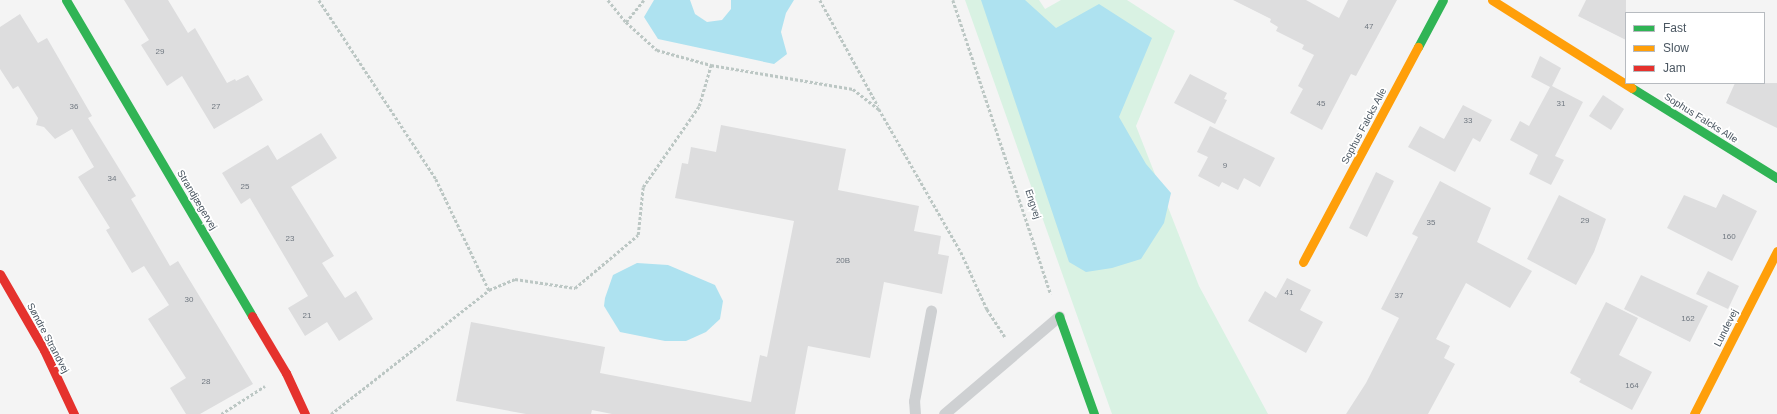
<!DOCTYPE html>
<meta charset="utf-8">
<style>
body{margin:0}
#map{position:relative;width:1777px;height:414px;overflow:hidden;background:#f4f4f4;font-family:Helvetica,sans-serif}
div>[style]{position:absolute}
.green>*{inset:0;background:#d9f2e3}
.water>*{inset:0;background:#aee2f0}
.building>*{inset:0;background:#ddddde}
.path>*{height:2.5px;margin-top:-1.25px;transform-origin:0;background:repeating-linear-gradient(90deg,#bcc7c4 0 3px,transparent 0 5px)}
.lane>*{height:11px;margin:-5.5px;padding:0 5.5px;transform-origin:5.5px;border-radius:5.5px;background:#ced0d2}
.fast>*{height:9px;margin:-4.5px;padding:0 4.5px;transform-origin:4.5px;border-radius:4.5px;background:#30b455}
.slow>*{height:9px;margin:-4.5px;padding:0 4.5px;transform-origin:4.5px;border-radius:4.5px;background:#ff9f0a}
.jam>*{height:9px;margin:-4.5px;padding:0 4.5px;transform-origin:4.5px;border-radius:4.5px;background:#e5322d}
span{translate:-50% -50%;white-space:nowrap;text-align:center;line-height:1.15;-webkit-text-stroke:3.5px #fff;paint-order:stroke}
.number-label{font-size:8px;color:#707881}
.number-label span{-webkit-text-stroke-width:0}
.street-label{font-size:10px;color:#4a5661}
.legend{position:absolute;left:1625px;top:12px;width:140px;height:72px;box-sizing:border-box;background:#fff;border:1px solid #b7bbc0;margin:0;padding:5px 7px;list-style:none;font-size:12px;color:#4a5661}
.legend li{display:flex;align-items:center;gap:8px;height:20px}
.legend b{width:20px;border:1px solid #b7bbc0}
</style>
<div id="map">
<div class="green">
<i style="clip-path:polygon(965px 0,1039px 0,1045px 9px,1061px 0,1127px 0,1175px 31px,1136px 126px,1199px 286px,1268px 414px,1112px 414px)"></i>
</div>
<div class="water">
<i style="clip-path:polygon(654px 0,690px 0,695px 14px,707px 22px,722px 20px,731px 9px,731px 0,794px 0,786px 13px,781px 32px,787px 54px,774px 64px,658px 39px,644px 17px)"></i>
<i style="clip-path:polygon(981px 0,1025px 0,1056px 28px,1099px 4px,1152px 38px,1119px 117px,1146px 164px,1171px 193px,1164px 223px,1141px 259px,1112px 268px,1086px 272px,1069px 262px)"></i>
<i style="clip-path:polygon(637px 263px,668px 265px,715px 285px,723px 301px,720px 319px,706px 332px,686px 341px,665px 341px,620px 332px,604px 306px,605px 298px,613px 275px)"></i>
</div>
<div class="building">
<i style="clip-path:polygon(124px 0,168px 0,188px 33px,195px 28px,227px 83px,235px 79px,236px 81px,248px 75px,263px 100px,214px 129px,182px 76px,167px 86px,141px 45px,149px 40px)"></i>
<i style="clip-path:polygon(1233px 0,1306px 0,1339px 18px,1348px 0,1397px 0,1356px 76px,1351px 74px,1322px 130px,1290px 113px,1303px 89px,1298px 86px,1314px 55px,1302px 49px,1304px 45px,1276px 31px,1278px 27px,1270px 22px,1271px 19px)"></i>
<i style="clip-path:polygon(1586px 0,1626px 0,1626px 40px,1578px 16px)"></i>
<i style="clip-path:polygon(20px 14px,38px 43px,47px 38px,92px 116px,88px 118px,136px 196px,131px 199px,170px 266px,178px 261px,253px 384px,200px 414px,186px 414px,170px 388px,186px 378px,148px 319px,169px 305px,144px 266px,132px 273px,106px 230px,110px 228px,78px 177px,94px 167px,72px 129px,55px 139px,44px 127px,36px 125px,38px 118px,18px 86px,13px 89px,0 69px,0 27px)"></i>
<i style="clip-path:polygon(1540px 56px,1561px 68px,1552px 86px,1583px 102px,1555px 156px,1564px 160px,1551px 185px,1529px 174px,1538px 155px,1510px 140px,1520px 121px,1529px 126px,1550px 87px,1531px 77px)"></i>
<i style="clip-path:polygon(1190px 74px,1227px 93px,1224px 99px,1227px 100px,1215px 124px,1174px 103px)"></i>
<i style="clip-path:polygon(1735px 83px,1777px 83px,1777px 128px,1726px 103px)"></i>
<i style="clip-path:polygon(1603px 95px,1624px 109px,1611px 130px,1589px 116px)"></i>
<i style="clip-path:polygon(1463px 105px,1492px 120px,1480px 142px,1473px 138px,1455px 172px,1408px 147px,1420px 126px,1444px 139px)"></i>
<i style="clip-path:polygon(721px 125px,846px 149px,838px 190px,919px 206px,914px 231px,941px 236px,938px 254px,949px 256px,942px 294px,884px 282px,870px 358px,808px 346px,795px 414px,612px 414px,592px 410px,591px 414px,526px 414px,456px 401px,471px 322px,605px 347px,600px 373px,751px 402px,760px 355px,767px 357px,794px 221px,675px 198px,682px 163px,688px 164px,691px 147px,716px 152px)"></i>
<i style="clip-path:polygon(1210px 126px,1275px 158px,1260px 187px,1244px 178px,1238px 190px,1222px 182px,1219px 187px,1198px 176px,1208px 157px,1197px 152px)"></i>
<i style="clip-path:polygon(321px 133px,337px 158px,291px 187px,334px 256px,322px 263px,345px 298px,356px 291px,373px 319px,339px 341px,327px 322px,305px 336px,288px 308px,308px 296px,250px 198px,241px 204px,222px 173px,268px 145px,277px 160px)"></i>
<i style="clip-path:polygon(1376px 172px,1394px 181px,1367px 237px,1349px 228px)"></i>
<i style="clip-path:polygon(1440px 181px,1491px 208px,1477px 242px,1532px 271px,1510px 308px,1466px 283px,1436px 339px,1450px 346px,1444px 358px,1455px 364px,1428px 414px,1346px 414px,1366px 383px,1399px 318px,1381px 309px,1418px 237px,1412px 234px)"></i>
<i style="clip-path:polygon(1723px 194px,1757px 211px,1732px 261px,1667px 228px,1684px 195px,1716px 208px)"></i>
<i style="clip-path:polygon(1559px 195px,1606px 219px,1594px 252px,1576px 285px,1527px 259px)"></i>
<i style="clip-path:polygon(1708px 271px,1739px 286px,1728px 309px,1696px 294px)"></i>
<i style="clip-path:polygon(1641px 275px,1708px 306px,1690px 342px,1624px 309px)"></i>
<i style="clip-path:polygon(1287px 278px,1311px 290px,1300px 310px,1323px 322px,1306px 353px,1248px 321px,1265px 291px,1276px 298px)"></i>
<i style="clip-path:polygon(1606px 302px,1638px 318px,1619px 355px,1652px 372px,1632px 410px,1579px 382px,1581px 379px,1570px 373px)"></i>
</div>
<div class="path">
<i style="left:319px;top:0;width:214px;rotate:56.8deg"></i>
<i style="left:436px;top:179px;width:123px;rotate:64.5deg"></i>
<i style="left:608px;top:0;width:28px;rotate:51deg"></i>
<i style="left:626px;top:22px;width:42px;rotate:42.1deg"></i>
<i style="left:657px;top:50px;width:56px;rotate:15.5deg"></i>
<i style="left:711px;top:65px;width:144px;rotate:9.6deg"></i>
<i style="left:853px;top:89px;width:33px;rotate:38deg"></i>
<i style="left:879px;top:109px;width:165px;rotate:60.2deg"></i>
<i style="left:961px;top:252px;width:63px;rotate:65.5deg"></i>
<i style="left:987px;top:309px;width:33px;rotate:57deg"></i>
<i style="left:820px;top:0;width:121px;rotate:61.3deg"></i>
<i style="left:953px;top:0;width:310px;rotate:71.6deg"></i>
<i style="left:626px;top:22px;width:28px;rotate:-51deg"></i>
<i style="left:221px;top:414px;width:52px;rotate:-32.5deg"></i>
<i style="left:331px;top:414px;width:201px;rotate:-38.1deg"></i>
<i style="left:489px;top:290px;width:28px;rotate:-23deg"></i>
<i style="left:515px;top:279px;width:61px;rotate:8.5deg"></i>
<i style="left:575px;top:288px;width:82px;rotate:-40.1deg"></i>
<i style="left:638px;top:235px;width:48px;rotate:-84.1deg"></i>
<i style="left:643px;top:187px;width:98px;rotate:-55.3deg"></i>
<i style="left:699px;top:106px;width:43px;rotate:-73.7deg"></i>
</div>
<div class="lane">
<i style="left:915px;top:414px;width:13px;rotate:-94deg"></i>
<i style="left:914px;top:401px;width:92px;rotate:-79.3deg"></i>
<i style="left:944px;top:414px;width:151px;rotate:-40.4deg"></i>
</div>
<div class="fast">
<i style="left:66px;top:0;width:367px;rotate:59.5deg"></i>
<i style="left:1418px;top:47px;width:53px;rotate:-62deg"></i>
<i style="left:1632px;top:88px;width:171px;rotate:31.8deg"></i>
<i style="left:1059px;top:316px;width:104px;rotate:70.3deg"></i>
</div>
<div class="slow">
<i style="left:1492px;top:0;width:165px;rotate:32.2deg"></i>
<i style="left:1303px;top:262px;width:244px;rotate:-61.9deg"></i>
<i style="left:1694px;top:414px;width:183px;rotate:-63deg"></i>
</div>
<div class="jam">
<i style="left:0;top:274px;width:88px;rotate:59.9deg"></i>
<i style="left:44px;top:350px;width:71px;rotate:64.9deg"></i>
<i style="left:252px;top:316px;width:66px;rotate:59.2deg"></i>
<i style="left:286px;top:373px;width:45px;rotate:65.1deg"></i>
</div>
<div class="number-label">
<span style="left:1369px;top:27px">47</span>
<span style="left:160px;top:52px">29</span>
<span style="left:1321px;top:104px">45</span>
<span style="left:1561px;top:104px">31</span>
<span style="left:74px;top:107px">36</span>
<span style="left:216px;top:107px">27</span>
<span style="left:1468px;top:121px">33</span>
<span style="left:1225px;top:166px">9</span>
<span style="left:112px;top:179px">34</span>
<span style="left:245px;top:187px">25</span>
<span style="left:1585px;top:221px">29</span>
<span style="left:1431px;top:223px">35</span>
<span style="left:1729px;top:237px">160</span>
<span style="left:290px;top:239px">23</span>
<span style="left:843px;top:261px">20B</span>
<span style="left:1289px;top:293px">41</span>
<span style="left:1399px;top:296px">37</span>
<span style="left:189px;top:300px">30</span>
<span style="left:307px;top:316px">21</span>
<span style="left:1688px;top:319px">162</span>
<span style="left:206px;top:382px">28</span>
<span style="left:1632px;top:386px">164</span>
</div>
<div class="street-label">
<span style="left:1701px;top:118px;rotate:32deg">Sophus Falcks Alle</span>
<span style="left:1364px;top:126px;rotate:-62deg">Sophus Falcks Alle</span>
<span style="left:197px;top:200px;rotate:59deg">Strandjægervej</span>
<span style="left:1033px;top:204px;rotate:72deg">Engvej</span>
<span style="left:1726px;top:328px;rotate:-63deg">Lundevej</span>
<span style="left:48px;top:338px;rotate:62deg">Søndre Strandvej</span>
</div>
<ul class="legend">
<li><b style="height:5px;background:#30b455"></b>Fast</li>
<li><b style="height:5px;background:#ff9f0a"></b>Slow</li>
<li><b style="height:5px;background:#e5322d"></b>Jam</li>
</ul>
</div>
